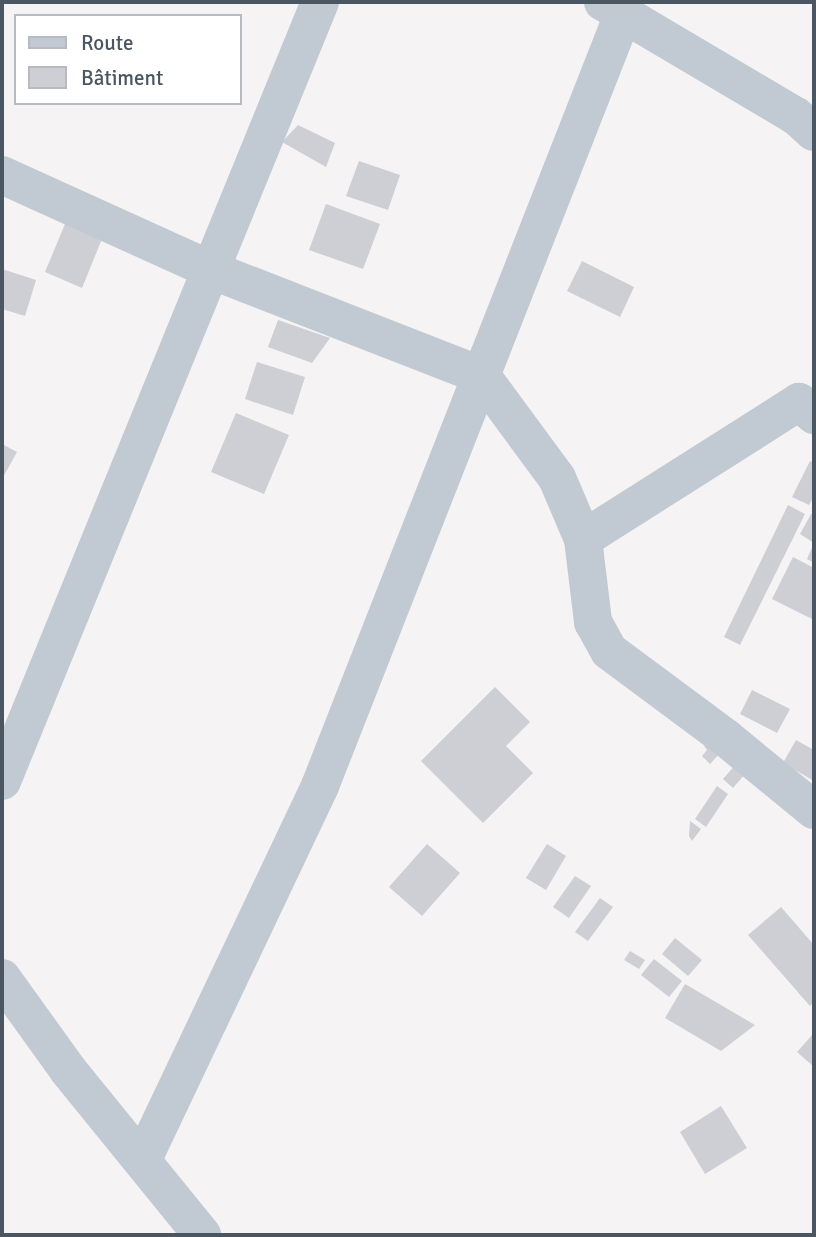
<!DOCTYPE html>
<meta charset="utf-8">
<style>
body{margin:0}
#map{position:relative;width:816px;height:1237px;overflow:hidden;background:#f5f3f3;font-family:Signika,sans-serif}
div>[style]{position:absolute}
.building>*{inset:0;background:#cdcfd5}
.street>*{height:38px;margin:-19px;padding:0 19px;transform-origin:19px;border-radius:19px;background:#c1cad2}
span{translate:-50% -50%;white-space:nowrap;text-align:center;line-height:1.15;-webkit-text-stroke:5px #fff;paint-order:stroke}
.frame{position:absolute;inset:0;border:4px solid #4a5661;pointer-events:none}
.legend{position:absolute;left:14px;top:14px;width:228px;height:91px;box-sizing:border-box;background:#fff;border:2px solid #b7bbc0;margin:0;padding:9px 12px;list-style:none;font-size:21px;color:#4a5661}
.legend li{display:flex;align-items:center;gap:14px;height:35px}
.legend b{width:35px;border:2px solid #b7bbc0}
</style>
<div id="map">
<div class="building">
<i style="clip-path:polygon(298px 125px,335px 143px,326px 167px,282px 142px)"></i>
<i style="clip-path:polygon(359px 161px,400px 175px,388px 210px,346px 196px)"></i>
<i style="clip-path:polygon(326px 204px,380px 224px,363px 269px,309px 250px)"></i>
<i style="clip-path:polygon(65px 224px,108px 224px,82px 288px,45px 272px)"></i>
<i style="clip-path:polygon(582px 261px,634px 287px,620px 317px,567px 291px)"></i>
<i style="clip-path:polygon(2px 269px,36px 280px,25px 316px,2px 309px)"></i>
<i style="clip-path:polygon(278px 320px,330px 338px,312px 363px,268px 347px)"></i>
<i style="clip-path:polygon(257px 362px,305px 377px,293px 415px,245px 399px)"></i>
<i style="clip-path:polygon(236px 413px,289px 435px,264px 494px,211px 472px)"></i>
<i style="clip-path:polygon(2px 444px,17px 452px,2px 479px)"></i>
<i style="clip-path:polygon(810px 461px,814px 463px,814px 496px,809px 505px,792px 497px)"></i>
<i style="clip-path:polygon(788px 505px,805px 514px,740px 645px,724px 637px)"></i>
<i style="clip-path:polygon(811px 514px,814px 515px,814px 543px,800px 534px)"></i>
<i style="clip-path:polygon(814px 543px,814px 563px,807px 559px)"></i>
<i style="clip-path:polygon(793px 557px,814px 568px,814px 620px,772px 599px)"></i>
<i style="clip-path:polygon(495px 687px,530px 722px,506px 746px,533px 773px,483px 823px,421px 761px)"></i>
<i style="clip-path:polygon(752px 690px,790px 709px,777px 733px,740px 714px)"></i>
<i style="clip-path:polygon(796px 740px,814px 750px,814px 781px,783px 763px)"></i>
<i style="clip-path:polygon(710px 741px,721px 752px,710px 764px,702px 756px,707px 750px,704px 746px)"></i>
<i style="clip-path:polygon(742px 757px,752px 766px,733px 788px,723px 779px)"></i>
<i style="clip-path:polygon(717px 786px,728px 794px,706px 827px,695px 819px)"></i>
<i style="clip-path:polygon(690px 821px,701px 829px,692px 841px,689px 836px)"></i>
<i style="clip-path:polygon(427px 844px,460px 873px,422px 916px,389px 887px)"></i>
<i style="clip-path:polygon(547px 844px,566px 856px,546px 890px,526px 878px)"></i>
<i style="clip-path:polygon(575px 876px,591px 886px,569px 918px,553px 907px)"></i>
<i style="clip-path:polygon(600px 898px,613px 907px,588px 941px,575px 932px)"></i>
<i style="clip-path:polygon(781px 907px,814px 945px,814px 1002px,810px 1006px,748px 935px)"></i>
<i style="clip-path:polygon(675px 938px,702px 960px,688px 976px,662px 954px)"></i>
<i style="clip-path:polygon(630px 951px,645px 960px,639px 969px,624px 960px)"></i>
<i style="clip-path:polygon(654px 959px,682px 981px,669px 997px,641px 975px)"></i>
<i style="clip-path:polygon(685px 984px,755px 1025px,721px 1051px,665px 1018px)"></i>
<i style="clip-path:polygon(814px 1033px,814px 1067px,797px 1052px)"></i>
<i style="clip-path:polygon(721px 1106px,747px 1148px,705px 1174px,680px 1132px)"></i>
</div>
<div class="street">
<i style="left:603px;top:2px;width:224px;rotate:30.6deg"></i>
<i style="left:796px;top:116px;width:24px;rotate:42deg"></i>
<i style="left:2px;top:175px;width:230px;rotate:24.4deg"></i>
<i style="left:211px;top:270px;width:290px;rotate:21.3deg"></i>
<i style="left:481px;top:375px;width:128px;rotate:53.6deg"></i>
<i style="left:557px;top:478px;width:66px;rotate:66.9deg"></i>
<i style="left:583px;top:539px;width:84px;rotate:83.1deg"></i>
<i style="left:593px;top:622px;width:33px;rotate:61deg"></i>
<i style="left:609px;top:651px;width:146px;rotate:36.6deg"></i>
<i style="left:726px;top:738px;width:114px;rotate:39.3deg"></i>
<i style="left:583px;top:539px;width:256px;rotate:-32.4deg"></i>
<i style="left:799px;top:402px;width:20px;rotate:41deg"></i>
<i style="left:2px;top:781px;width:841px;rotate:-67.79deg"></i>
<i style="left:2px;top:978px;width:113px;rotate:54.3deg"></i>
<i style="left:68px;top:1070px;width:213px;rotate:50.9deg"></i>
<i style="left:143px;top:1159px;width:413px;rotate:-64.6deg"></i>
<i style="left:320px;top:786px;width:832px;rotate:-68.56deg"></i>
</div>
<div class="frame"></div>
<ul class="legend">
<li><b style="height:9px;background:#c1cad2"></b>Route</li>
<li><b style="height:19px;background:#cdcfd5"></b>Bâtiment</li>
</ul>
</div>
